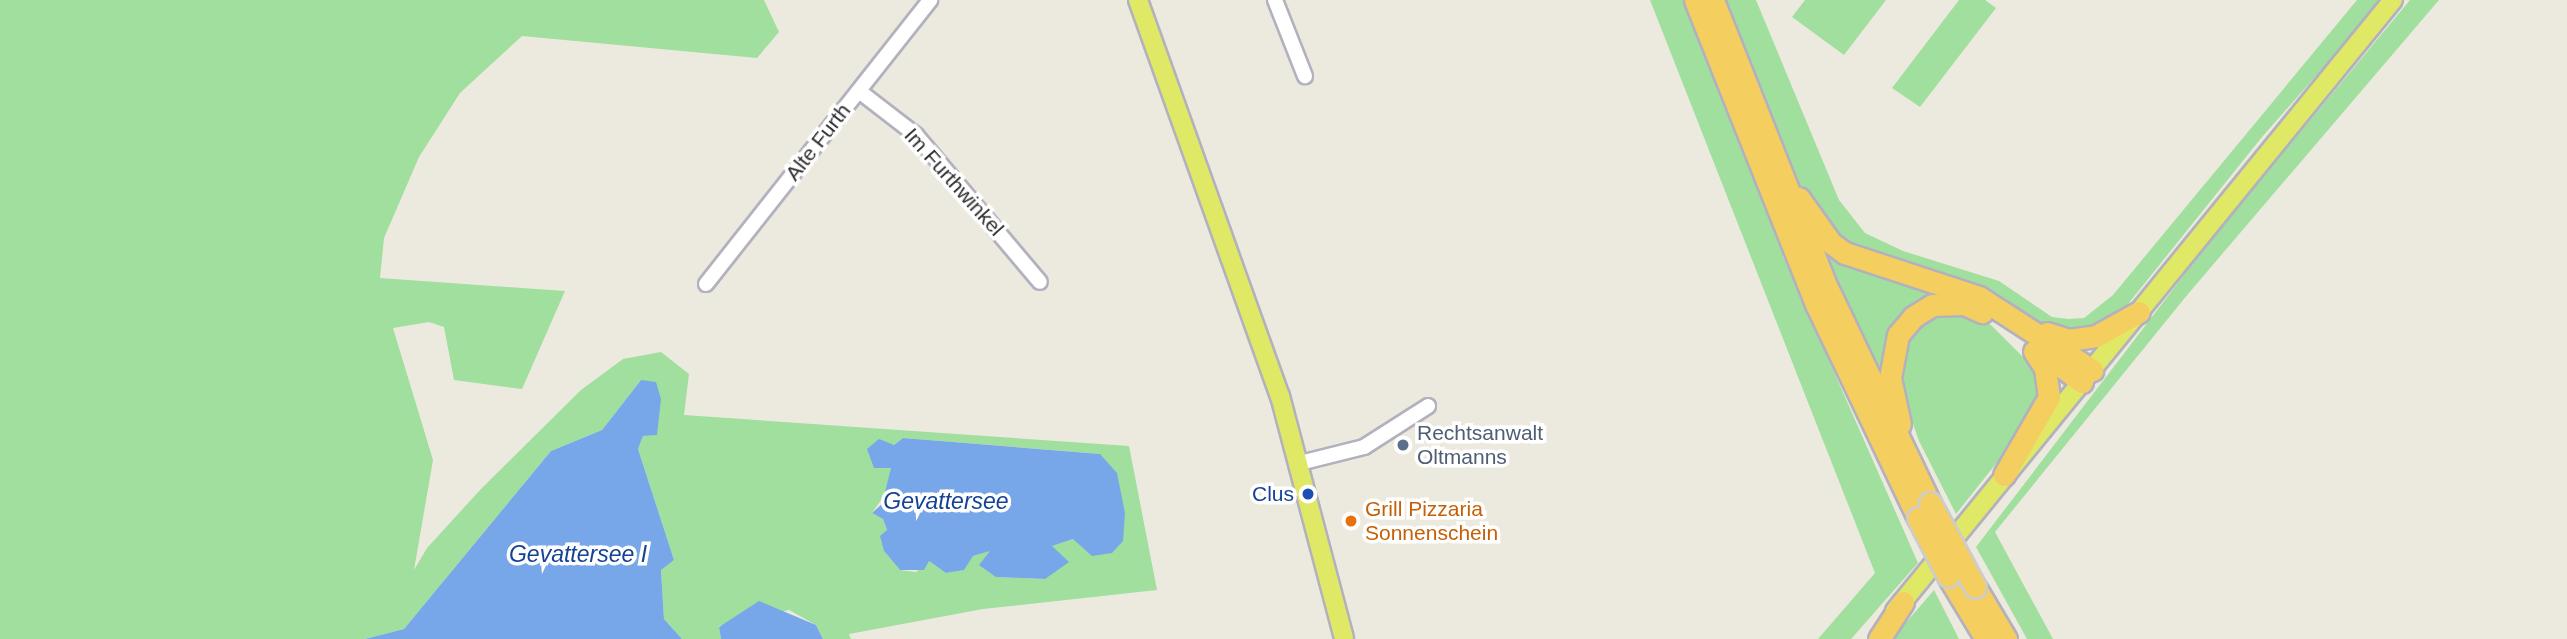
<!DOCTYPE html>
<style>
body{margin:0}
#map{position:relative;width:2567px;height:639px;overflow:hidden;background:#eceade;font-family:Arial,sans-serif}
div>[style]{position:absolute}
.green>*{inset:0;background:#a0df9e}
.water>*{inset:0;background:#77a7e8}
.roads{filter:drop-shadow(2px 0 #b3b1be) drop-shadow(-2px 0 #b3b1be) drop-shadow(0 2px #b3b1be) drop-shadow(0 -2px #b3b1be)}
.minor>*{height:14px;margin:-7px;padding:0 7px;transform-origin:7px;border-radius:7px;background:#fff}
.major>*{height:18px;margin:-9px;padding:0 9px;transform-origin:9px;border-radius:9px;background:#dfe966}
.highway>*{height:21px;margin:-10.5px;padding:0 10.5px;transform-origin:10.5px;border-radius:10.5px;background:#f5ce60}
.bridges{filter:drop-shadow(2px 0 #ccc) drop-shadow(-2px 0 #ccc) drop-shadow(0 2px #ccc) drop-shadow(0 -2px #ccc)}
.highway-bridge>*{height:21px;margin:-10.5px;padding:0 10.5px;transform-origin:10.5px;border-radius:10.5px;background:#f5ce60}
.dots>*{width:19px;height:19px;translate:-50% -50%;box-sizing:border-box;border:4px solid #fff;border-radius:50%}
span{translate:-50% -50%;white-space:nowrap;text-align:center;line-height:1.15;-webkit-text-stroke:7px #fff;paint-order:stroke}
.street-label{font-size:21px;color:#2b2b2b}
.service-label{font-size:21px;color:#4e5e75}
.left{translate:0 -50%;text-align:left}
.transit-label{font-size:21px;color:#164399}
.right{translate:-100% -50%;text-align:right}
.food-label{font-size:21px;color:#c56008}
.water-label{font-size:23px;color:#154295;font-style:italic}
</style>
<div id="map">
<div class="green">
<i style="clip-path:polygon(evenodd,0 0,764px 0,779px 32px,757px 58px,522px 36px,460px 93px,419px 157px,384px 238px,380px 278px,565px 291px,522px 389px,454px 380px,444px 327px,429px 322px,393px 328px,433px 460px,414px 570px,427px 548px,481px 489px,581px 390px,623px 359px,661px 352px,689px 374px,684px 415px,1129px 446px,1157px 590px,983px 609px,849px 634px,851px 639px,823px 639px,816px 625px,789px 610px,719px 626px,721px 639px,682px 639px,664px 619px,661px 569px,674px 560px,638px 449px,643px 436px,657px 434px,657px 426px,641px 380px,602px 430px,551px 451px,404px 629px,365px 639px,0 639px,0 0,903px 438px,1100px 454px,1073px 539px,1051px 546px,1045px 579px,996px 577px,992px 550px,973px 556px,963px 570px,946px 573px,929px 561px,916px 572px,900px 570px,884px 551px,887px 530px,883px 519px,872px 513px,888px 490px,894px 445px,903px 438px)"></i>
<i style="clip-path:polygon(1650px 0,1756px 0,1839px 200px,1865px 233px,1903px 251px,1999px 281px,2052px 317px,2069px 319px,2084px 318px,2113px 295px,2357px 0,2383px 0,2262px 137px,2124px 309px,2086px 333px,2042px 325px,1979px 289px,1921px 306px,1887px 395px,1818px 242px,1783px 256px,1918px 563px,1851px 639px,1818px 639px,1875px 573px)"></i>
<i style="clip-path:polygon(1805px 0,1886px 0,1844px 55px,1792px 17px)"></i>
<i style="clip-path:polygon(1959px 0,1985px 0,1996px 8px,1920px 107px,1892px 88px)"></i>
<i style="clip-path:polygon(2410px 0,2439px 0,2188px 294px,1995px 532px,2053px 639px,2027px 639px,1976px 547px,2213px 237px)"></i>
<i style="clip-path:polygon(1936px 313px,1966px 313px,1991px 325px,2039px 373px,2043px 389px,2037px 412px,1956px 514px,1919px 441px,1896px 376px,1911px 329px)"></i>
<i style="clip-path:polygon(1934px 590px,1959px 639px,1892px 639px)"></i>
</div>
<div class="water">
<i style="clip-path:polygon(641px 380px,656px 382px,661px 399px,657px 435px,643px 436px,638px 449px,674px 560px,661px 570px,664px 619px,682px 639px,365px 639px,404px 629px,551px 451px,602px 430px)"></i>
<i style="clip-path:polygon(903px 438px,1100px 454px,1117px 473px,1125px 513px,1123px 541px,1112px 553px,1092px 556px,1073px 539px,1052px 546px,1069px 562px,1045px 579px,996px 577px,979px 565px,990px 551px,973px 556px,964px 570px,946px 573px,929px 561px,924px 570px,900px 570px,884px 551px,880px 536px,887px 530px,883px 519px,872px 513px,882px 504px,891px 468px,874px 468px,867px 449px,879px 439px,894px 445px)"></i>
<i style="clip-path:polygon(759px 601px,816px 625px,823px 639px,721px 639px,719px 627px)"></i>
</div>
<div class="roads">
<div class="minor">
<i style="left:1275px;top:0;width:82px;rotate:68.5deg"></i>
<i style="left:859px;top:91px;width:72px;rotate:37.7deg"></i>
<i style="left:916px;top:135px;width:192px;rotate:49.9deg"></i>
<i style="left:706px;top:284px;width:362px;rotate:-51.7deg"></i>
<i style="left:1300px;top:463px;width:66px;rotate:-14deg"></i>
<i style="left:1364px;top:447px;width:76px;rotate:-32.6deg"></i>
</div>
<div class="major">
<i style="left:1138px;top:0;width:421px;rotate:70.3deg"></i>
<i style="left:1280px;top:396px;width:251px;rotate:75.2deg"></i>
<i style="left:1895px;top:611px;width:788px;rotate:-50.82deg"></i>
</div>
<div class="highway">
<i style="left:1695px;top:0;width:327px;rotate:68.3deg"></i>
<i style="left:1816px;top:304px;width:237px;rotate:64.5deg"></i>
<i style="left:1713px;top:0;width:302px;rotate:68.4deg"></i>
<i style="left:1824px;top:281px;width:246px;rotate:64.5deg"></i>
<i style="left:1799px;top:198px;width:55px;rotate:54.6deg"></i>
<i style="left:1831px;top:243px;width:17px;rotate:36deg"></i>
<i style="left:1845px;top:253px;width:141px;rotate:18.2deg"></i>
<i style="left:1979px;top:297px;width:135px;rotate:32.9deg"></i>
<i style="left:2047px;top:333px;width:22px;rotate:18deg"></i>
<i style="left:2068px;top:340px;width:28px;rotate:-8deg"></i>
<i style="left:2096px;top:336px;width:49px;rotate:-29.2deg"></i>
<i style="left:2038px;top:349px;width:55px;rotate:36.9deg"></i>
<i style="left:1900px;top:424px;width:47px;rotate:-102.3deg"></i>
<i style="left:1890px;top:378px;width:44px;rotate:-79.5deg"></i>
<i style="left:1898px;top:335px;width:23px;rotate:-50deg"></i>
<i style="left:1913px;top:317px;width:22px;rotate:-32deg"></i>
<i style="left:1932px;top:305px;width:32px;rotate:-2deg"></i>
<i style="left:1964px;top:304px;width:20px;rotate:24deg"></i>
<i style="left:2004px;top:475px;width:90px;rotate:-60deg"></i>
<i style="left:2049px;top:397px;width:29px;rotate:-98deg"></i>
<i style="left:2045px;top:368px;width:20px;rotate:-123deg"></i>
<i style="left:1948px;top:576px;width:74px;rotate:58.9deg"></i>
<i style="left:1975px;top:587px;width:61px;rotate:59.2deg"></i>
<i style="left:1879px;top:639px;width:44px;rotate:-57deg"></i>
</div>
</div>
<div class="bridges">
<div class="highway-bridge">
<i style="left:1930px;top:503px;width:95px;rotate:61.8deg"></i>
<i style="left:1918px;top:518px;width:65px;rotate:62.7deg"></i>
</div>
</div>
<div class="dots">
<i style="left:1403px;top:445px;background:#5c6f8a"></i>
<i style="left:1308px;top:494px;background:#1a4fb4"></i>
<i style="left:1351px;top:521px;background:#e8710a"></i>
</div>
<div class="street-label">
<span style="left:818px;top:142px;rotate:-52deg">Alte Furth</span>
<span style="left:954px;top:182px;rotate:48deg">Im Furthwinkel</span>
</div>
<div class="service-label">
<span class="left" style="left:1417px;top:445px">Rechtsanwalt<br>Oltmanns</span>
</div>
<div class="transit-label">
<span class="right" style="left:1294px;top:494px">Clus</span>
</div>
<div class="food-label">
<span class="left" style="left:1365px;top:521px">Grill Pizzaria<br>Sonnenschein</span>
</div>
<div class="water-label">
<span style="left:946px;top:501px">Gevattersee</span>
<span style="left:578px;top:554px">Gevattersee I</span>
</div>
</div>
